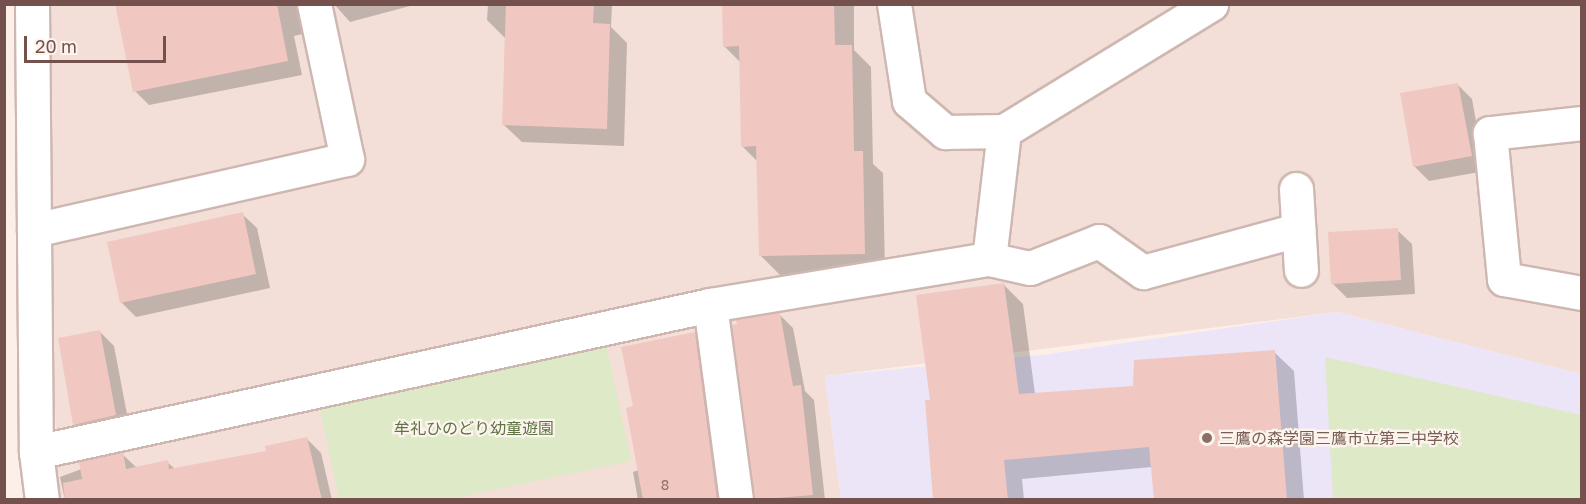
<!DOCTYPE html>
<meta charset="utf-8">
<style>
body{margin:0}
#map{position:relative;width:1586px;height:504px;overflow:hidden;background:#fcefe8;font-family:"Golos Text","Noto Sans JP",sans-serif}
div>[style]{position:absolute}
.residential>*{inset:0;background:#f3dfd7}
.education>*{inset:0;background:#ece5f8}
.green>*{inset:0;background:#dde9c7}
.shadow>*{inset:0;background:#0003}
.building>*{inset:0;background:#f0c8c1}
.roads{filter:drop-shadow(2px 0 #cfb7b1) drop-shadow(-2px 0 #cfb7b1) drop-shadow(0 2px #cfb7b1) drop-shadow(0 -2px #cfb7b1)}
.minor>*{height:33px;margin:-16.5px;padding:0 16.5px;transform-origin:16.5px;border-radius:16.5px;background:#fff}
.dots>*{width:16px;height:16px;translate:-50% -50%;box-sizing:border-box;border:3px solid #fef4ee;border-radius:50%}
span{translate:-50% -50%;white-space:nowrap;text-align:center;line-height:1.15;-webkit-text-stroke:4.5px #fef4ee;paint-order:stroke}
.number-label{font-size:14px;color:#946f6a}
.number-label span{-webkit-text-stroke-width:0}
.park-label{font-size:16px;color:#5e7442}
.education-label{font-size:16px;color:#785e54}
.left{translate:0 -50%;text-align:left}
.frame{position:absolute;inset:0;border:6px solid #75514d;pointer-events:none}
.scale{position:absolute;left:24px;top:36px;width:142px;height:27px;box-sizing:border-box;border:3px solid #75514d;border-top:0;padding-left:8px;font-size:18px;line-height:21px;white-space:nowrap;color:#75514d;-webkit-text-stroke:4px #fef4ee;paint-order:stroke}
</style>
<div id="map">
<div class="residential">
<i style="clip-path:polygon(49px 5px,1581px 5px,1581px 374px,1337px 312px,825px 376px,841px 499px,58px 499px,50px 253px)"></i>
</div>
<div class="education">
<i style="clip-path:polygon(1337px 312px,1581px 374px,1581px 499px,841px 499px,825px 376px,1042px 355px)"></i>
</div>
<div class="green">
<i style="clip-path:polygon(604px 334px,631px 461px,450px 499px,339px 499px,317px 395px)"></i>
<i style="clip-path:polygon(1325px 357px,1581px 415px,1581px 499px,1333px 499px)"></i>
</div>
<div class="shadow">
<i style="clip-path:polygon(131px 4px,316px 4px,311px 32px,294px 36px,302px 75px,149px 105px,135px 91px)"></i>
<i style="clip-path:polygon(334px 4px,409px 4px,410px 6px,350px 22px)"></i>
<i style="clip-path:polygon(488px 4px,612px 4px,611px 27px,627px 43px,624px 146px,522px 142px,504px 125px,505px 38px,487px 20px)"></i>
<i style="clip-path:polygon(723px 4px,854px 4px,854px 50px,871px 67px,873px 164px,883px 173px,885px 273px,781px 276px,760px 255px,758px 162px,742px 146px,740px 62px,724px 46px)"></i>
<i style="clip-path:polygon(1458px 85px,1472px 99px,1485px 171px,1429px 181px,1414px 166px)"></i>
<i style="clip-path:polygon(242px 214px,257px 228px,270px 288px,136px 317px,121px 302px)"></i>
<i style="clip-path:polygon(1397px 230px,1412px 244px,1415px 294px,1347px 298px,1332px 283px)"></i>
<i style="clip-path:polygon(1004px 285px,1023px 304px,1035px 394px,1134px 387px,1274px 352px,1294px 371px,1304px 500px,1155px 500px,1152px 467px,1022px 479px,1024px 500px,935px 500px,931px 401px)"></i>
<i style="clip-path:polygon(779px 314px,793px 328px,805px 391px,814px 400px,825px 500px,755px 500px)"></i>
<i style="clip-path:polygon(100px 332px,114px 346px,130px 430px,89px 438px,74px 424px)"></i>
<i style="clip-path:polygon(694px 334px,708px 348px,728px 500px,638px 500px,633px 472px,639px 470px,635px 408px)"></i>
<i style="clip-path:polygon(306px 438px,321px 453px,332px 500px,65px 500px,60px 477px,122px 454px,137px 468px,167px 462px,175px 469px,267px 452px)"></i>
</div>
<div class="building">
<i style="clip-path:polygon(115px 4px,277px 4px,288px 61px,133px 92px)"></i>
<i style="clip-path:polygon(506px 4px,594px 4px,593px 23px,610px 24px,607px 129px,502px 125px)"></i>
<i style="clip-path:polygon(722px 4px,834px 4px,835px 45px,852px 45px,854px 151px,863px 151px,865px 254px,759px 256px,756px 146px,741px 147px,739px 46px,723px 47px)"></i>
<i style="clip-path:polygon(1458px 83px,1472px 156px,1413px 167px,1400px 93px)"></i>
<i style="clip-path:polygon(243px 212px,256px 274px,120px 303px,107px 242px)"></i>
<i style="clip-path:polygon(1398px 228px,1401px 280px,1331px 284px,1328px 232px)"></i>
<i style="clip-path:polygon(1004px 283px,1019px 394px,1133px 386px,1134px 360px,1275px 350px,1287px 500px,1154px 500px,1149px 447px,1004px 460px,1008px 500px,933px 500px,925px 400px,930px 400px,916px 295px)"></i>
<i style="clip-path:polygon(780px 313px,793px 386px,801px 385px,813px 495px,754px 500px,732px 325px,737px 324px,736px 320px)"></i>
<i style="clip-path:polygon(100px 330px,116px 415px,73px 425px,58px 338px)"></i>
<i style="clip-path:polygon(695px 332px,717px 500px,643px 500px,626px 408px,633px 406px,621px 347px)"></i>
<i style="clip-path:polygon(307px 437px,322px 500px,65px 500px,63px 483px,82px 479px,79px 462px,123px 452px,126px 469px,168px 460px,169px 469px,266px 451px,265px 446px)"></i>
</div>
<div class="roads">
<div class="minor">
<i style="left:32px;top:4px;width:448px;rotate:89.5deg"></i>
<i style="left:36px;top:452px;width:48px;rotate:82.9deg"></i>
<i style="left:894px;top:4px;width:98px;rotate:81.2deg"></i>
<i style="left:909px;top:101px;width:48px;rotate:40.7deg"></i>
<i style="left:945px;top:132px;width:59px;rotate:-1deg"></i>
<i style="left:1004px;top:131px;width:243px;rotate:-31.5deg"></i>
<i style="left:1582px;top:123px;width:93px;rotate:173.8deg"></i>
<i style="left:1490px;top:133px;width:147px;rotate:84.5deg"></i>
<i style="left:1504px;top:279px;width:79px;rotate:10.2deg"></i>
<i style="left:1296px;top:189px;width:81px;rotate:86.5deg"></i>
<i style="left:34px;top:230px;width:321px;rotate:-12.8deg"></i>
<i style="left:347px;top:159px;width:158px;rotate:-102deg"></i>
<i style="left:989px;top:259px;width:129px;rotate:-83.3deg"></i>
<i style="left:710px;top:305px;width:197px;rotate:82.4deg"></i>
<i style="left:36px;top:452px;width:690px;rotate:-12.3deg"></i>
<i style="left:710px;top:305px;width:283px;rotate:-9.4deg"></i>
<i style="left:989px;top:259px;width:42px;rotate:12.4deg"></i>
<i style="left:1030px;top:268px;width:74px;rotate:-21.4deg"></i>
<i style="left:1099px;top:241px;width:54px;rotate:35.2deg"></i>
<i style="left:1143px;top:272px;width:161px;rotate:-15.2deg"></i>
</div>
</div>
<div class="dots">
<i style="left:1207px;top:438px;background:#8d6e63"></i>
</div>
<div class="number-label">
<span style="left:665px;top:485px">8</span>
</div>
<div class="park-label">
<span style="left:474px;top:428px">牟礼ひのどり幼童遊園</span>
</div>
<div class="education-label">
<span class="left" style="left:1219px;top:438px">三鷹の森学園三鷹市立第三中学校</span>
</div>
<div class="frame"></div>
<div class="scale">20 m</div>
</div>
